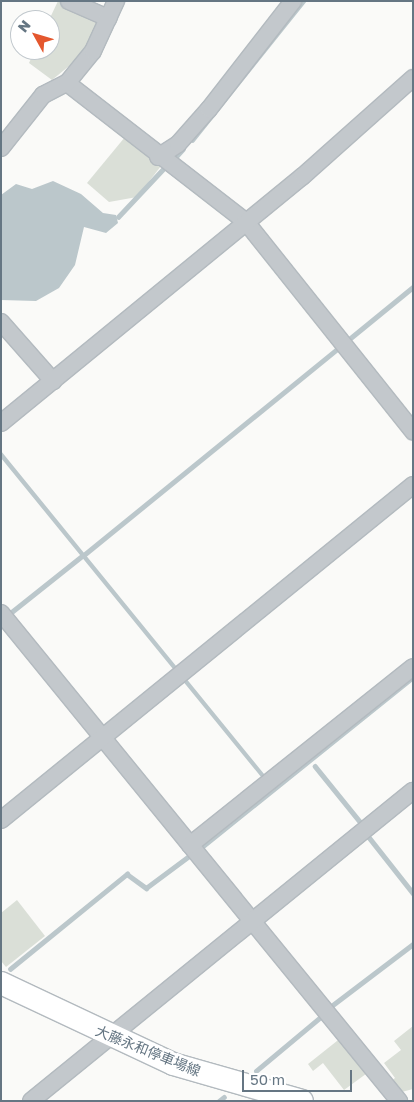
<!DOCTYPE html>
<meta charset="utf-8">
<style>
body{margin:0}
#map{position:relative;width:414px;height:1102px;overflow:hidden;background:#fafaf8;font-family:"Golos Text","Noto Sans JP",sans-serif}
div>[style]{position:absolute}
.green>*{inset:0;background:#dadfd7}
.water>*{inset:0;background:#bbc7cb}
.stream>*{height:4.5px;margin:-2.25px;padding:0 2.25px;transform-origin:2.25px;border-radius:2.25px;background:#bbc7cb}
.roads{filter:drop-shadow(1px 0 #b3babf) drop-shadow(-1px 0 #b3babf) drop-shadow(0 1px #b3babf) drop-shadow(0 -1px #b3babf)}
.street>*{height:16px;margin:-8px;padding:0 8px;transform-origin:8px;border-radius:8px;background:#c3c8cc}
.secondary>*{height:22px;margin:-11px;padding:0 11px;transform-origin:11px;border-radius:11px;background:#fff}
span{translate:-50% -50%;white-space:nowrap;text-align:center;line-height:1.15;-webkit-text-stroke:5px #fff;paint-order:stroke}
.street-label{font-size:14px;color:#657683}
.frame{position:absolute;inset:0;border:2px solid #657683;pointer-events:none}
.north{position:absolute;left:10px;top:10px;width:50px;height:50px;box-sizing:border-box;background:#fff;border:1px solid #c1c8cd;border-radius:50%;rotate:309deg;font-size:14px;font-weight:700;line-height:20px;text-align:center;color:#657683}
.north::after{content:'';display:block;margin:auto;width:18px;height:22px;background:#e4572e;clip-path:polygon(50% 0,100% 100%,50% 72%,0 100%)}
.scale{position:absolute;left:242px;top:1070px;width:110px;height:22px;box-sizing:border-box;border:2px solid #657683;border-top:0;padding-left:6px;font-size:15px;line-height:18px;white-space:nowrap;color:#657683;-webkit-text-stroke:4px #fff;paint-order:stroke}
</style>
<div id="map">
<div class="green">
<i style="clip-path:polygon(58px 1px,101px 20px,80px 57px,52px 80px,29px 63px,35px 50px,50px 50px,49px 20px)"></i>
<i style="clip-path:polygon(125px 137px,161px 166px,137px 197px,109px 202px,87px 183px)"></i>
<i style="clip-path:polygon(17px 900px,45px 936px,6px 967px,1px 961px,1px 913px)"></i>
<i style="clip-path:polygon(413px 1026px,413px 1089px,398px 1093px,390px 1082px,395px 1078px,384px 1063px,401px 1050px,394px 1041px)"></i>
<i style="clip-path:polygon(342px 1037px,370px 1071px,344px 1090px,323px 1063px,313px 1071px,308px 1064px)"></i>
</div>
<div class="water">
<i style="clip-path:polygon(53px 181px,81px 194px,103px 213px,116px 215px,118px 223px,106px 233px,84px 227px,75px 265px,59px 288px,36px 301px,1px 300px,1px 195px,16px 184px,32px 189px)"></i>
<i style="clip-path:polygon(1px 451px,273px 785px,413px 675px,413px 681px,203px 850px,192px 852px,270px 788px,1px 458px)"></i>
</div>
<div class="stream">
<i style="left:192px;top:140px;width:178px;rotate:-51.4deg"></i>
<i style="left:174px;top:159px;width:13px;rotate:-48deg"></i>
<i style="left:118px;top:217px;width:67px;rotate:-46.8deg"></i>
<i style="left:348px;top:340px;width:84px;rotate:-39.2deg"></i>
<i style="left:85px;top:554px;width:325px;rotate:-39.1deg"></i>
<i style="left:9px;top:614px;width:93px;rotate:-38.5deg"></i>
<i style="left:315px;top:766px;width:75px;rotate:51deg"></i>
<i style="left:368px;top:836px;width:73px;rotate:51.7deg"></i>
<i style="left:10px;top:969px;width:151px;rotate:-39.1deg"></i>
<i style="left:127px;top:874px;width:24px;rotate:36deg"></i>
<i style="left:146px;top:888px;width:59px;rotate:-36.7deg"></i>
<i style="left:330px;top:1007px;width:104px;rotate:-37.2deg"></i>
<i style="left:256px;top:1071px;width:87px;rotate:-39.9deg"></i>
<i style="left:219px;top:1101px;width:6px;rotate:-39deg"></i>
</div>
<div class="roads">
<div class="street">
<i style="left:69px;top:1px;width:43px;rotate:23.6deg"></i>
<i style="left:67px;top:83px;width:227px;rotate:37.8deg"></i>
<i style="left:246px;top:222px;width:268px;rotate:51.4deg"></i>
<i style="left:1px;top:148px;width:68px;rotate:-51.6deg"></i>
<i style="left:43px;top:95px;width:27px;rotate:-27deg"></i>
<i style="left:67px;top:83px;width:41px;rotate:-50.9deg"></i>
<i style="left:93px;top:51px;width:55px;rotate:-65.3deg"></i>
<i style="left:158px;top:157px;width:24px;rotate:-33deg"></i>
<i style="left:178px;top:144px;width:47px;rotate:-48.5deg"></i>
<i style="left:209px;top:109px;width:137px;rotate:-52.1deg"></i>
<i style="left:1px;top:322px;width:79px;rotate:48.6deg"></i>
<i style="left:1px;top:423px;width:390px;rotate:-39.3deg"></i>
<i style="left:303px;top:176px;width:147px;rotate:-41.7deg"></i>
<i style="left:1px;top:613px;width:630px;rotate:50.8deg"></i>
<i style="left:1px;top:820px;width:531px;rotate:-39.11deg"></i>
<i style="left:190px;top:845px;width:285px;rotate:-38.6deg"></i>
<i style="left:31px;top:1101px;width:492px;rotate:-39.1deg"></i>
</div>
<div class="secondary">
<i style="left:1px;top:983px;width:190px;rotate:25.2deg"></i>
<i style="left:173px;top:1064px;width:134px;rotate:16deg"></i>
</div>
</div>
<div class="street-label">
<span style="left:148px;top:1051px;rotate:22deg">大藤永和停車場線</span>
</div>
<div class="frame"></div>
<div class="north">N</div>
<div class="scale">50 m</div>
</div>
